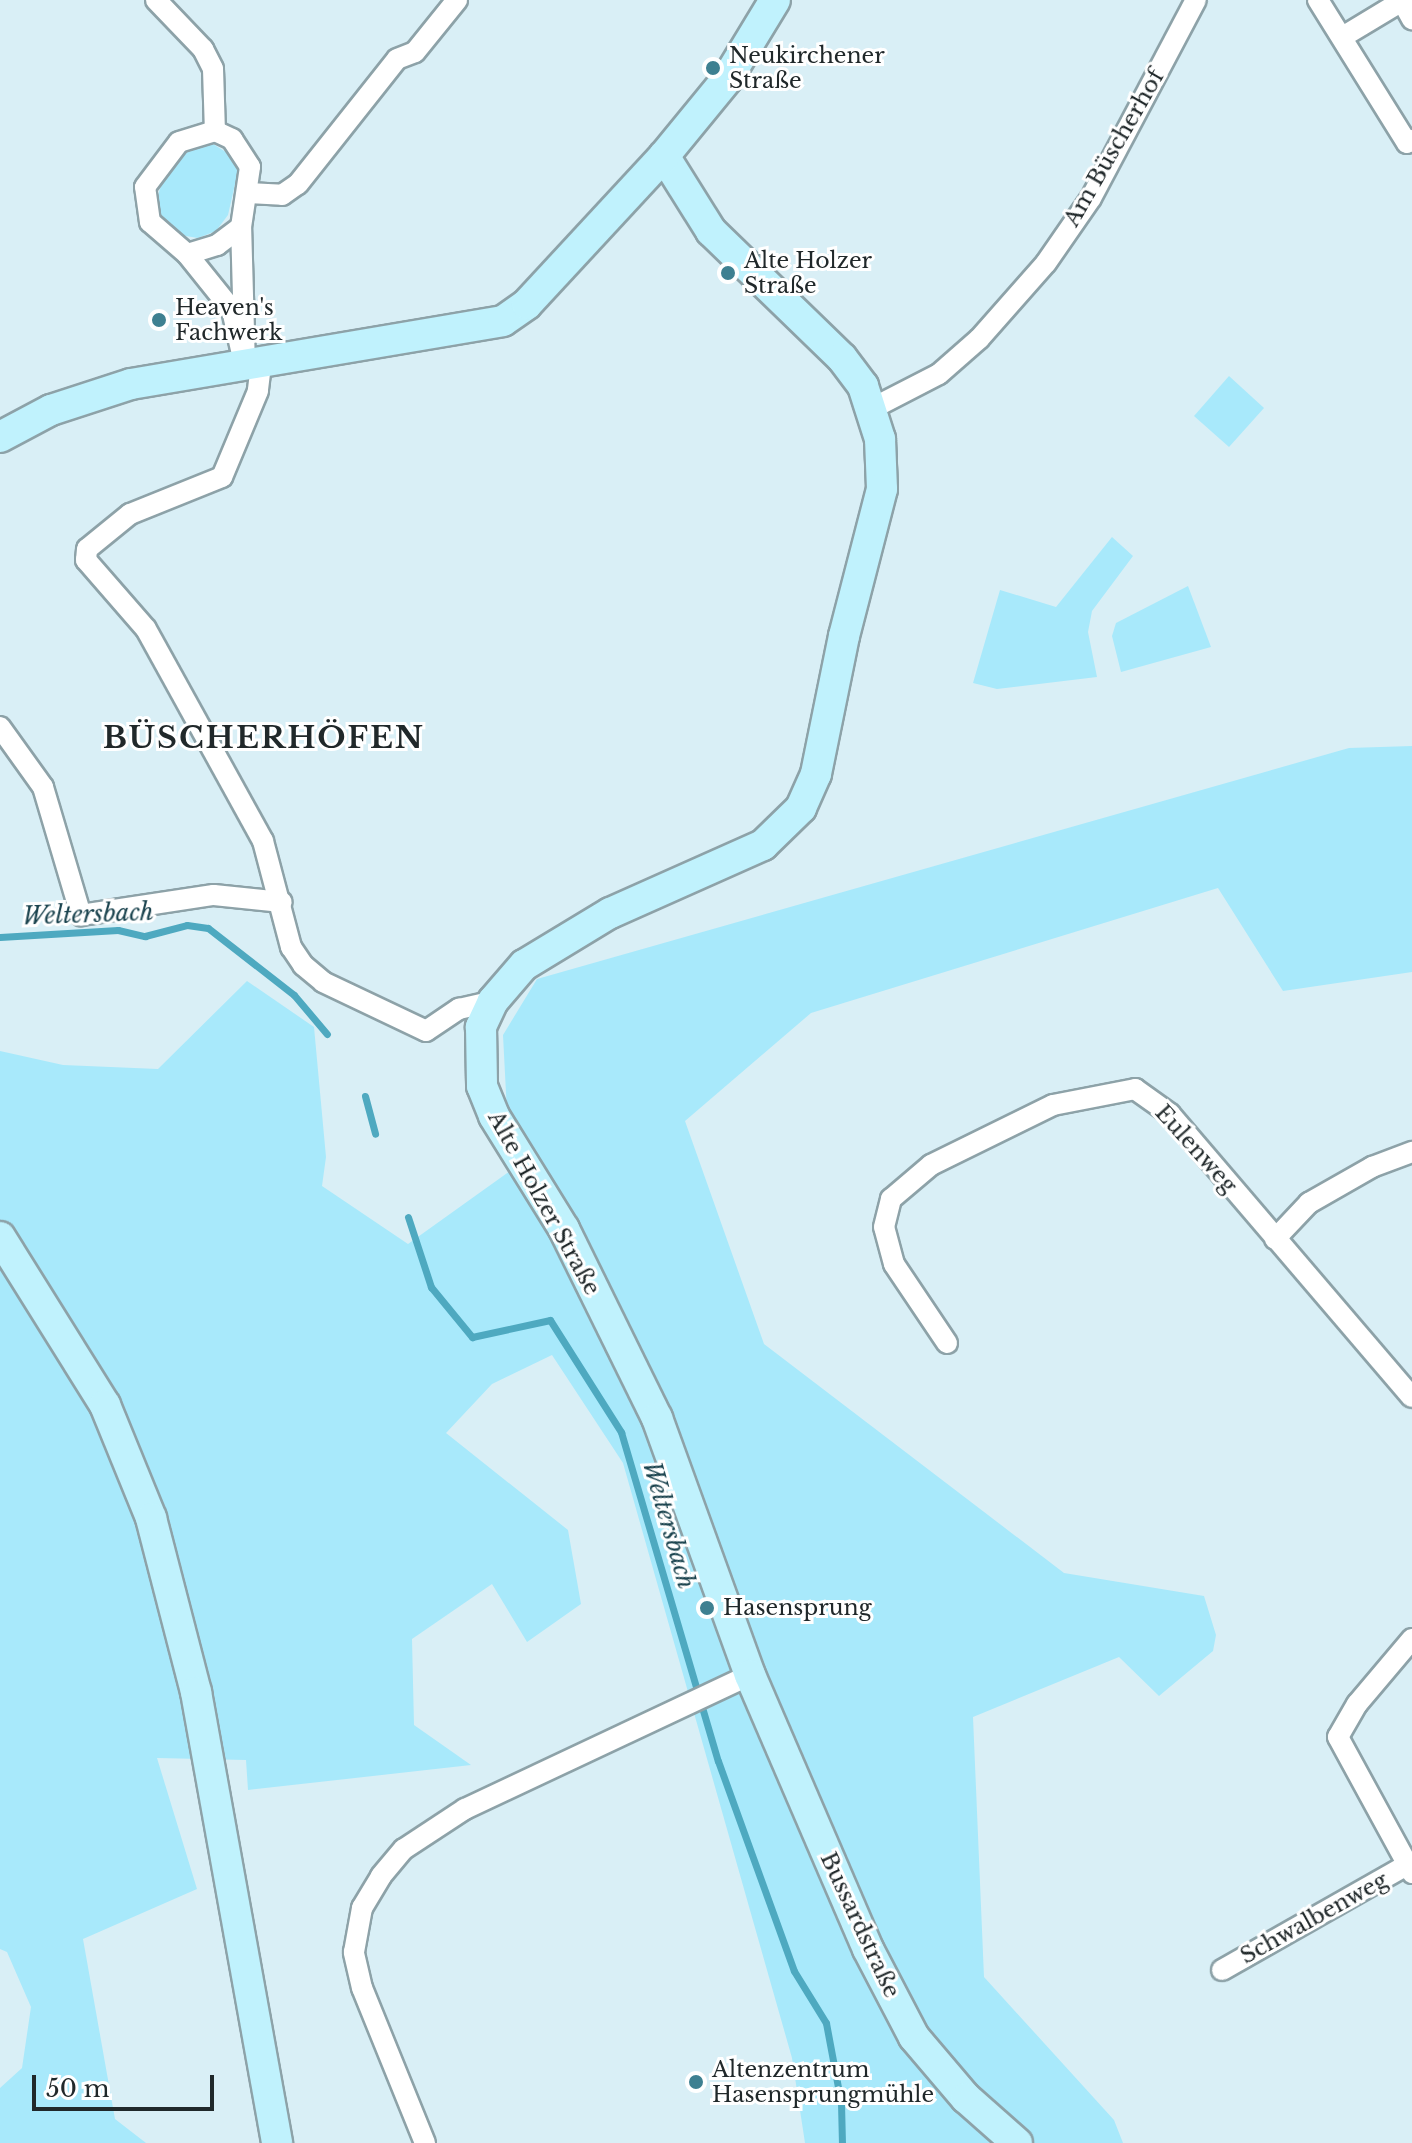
<!DOCTYPE html>
<meta charset="utf-8">
<style>
body{margin:0}
#map{position:relative;width:1412px;height:2143px;overflow:hidden;background:#d9eff6;font-family:"Libre Baskerville",serif}
div>[style]{position:absolute}
.green>*{inset:0;background:#a8e9fb}
.stream>*{height:7px;margin:-3.5px;padding:0 3.5px;transform-origin:3.5px;border-radius:3.5px;background:#4ea9c0}
.roads{filter:drop-shadow(2px 0 #8da2a8) drop-shadow(-2px 0 #8da2a8) drop-shadow(0 2px #8da2a8) drop-shadow(0 -2px #8da2a8)}
.street>*{height:20px;margin:-10px;padding:0 10px;transform-origin:10px;border-radius:10px;background:#fff}
.secondary>*{height:30px;margin:-15px;padding:0 15px;transform-origin:15px;border-radius:15px;background:#c0f2fd}
.dots>*{width:22px;height:22px;translate:-50% -50%;box-sizing:border-box;border:4px solid #fff;border-radius:50%}
span{translate:-50% -50%;white-space:nowrap;text-align:center;line-height:1.15;-webkit-text-stroke:6px #fff;paint-order:stroke}
.poi-label{font-size:22px;color:#20282a}
.left{translate:0 -50%;text-align:left}
.street-label{font-size:22px;color:#20282a}
.water-label{font-size:24px;color:#1a434e;font-style:italic}
.district-label{font-size:30px;color:#20282a;font-weight:700;letter-spacing:2px}
.scale{position:absolute;left:32px;top:2075px;width:182px;height:36px;box-sizing:border-box;border:4px solid #20282a;border-top:0;padding-left:10px;font-size:24px;line-height:28px;white-space:nowrap;color:#20282a;-webkit-text-stroke:6px #fff;paint-order:stroke}
</style>
<div id="map">
<div class="green">
<i style="clip-path:polygon(208px 141px,234px 157px,238px 171px,228px 215px,216px 231px,198px 238px,180px 235px,164px 223px,156px 201px,164px 177px,191px 148px)"></i>
<i style="clip-path:polygon(1229px 376px,1264px 408px,1229px 447px,1194px 416px)"></i>
<i style="clip-path:polygon(1112px 537px,1133px 556px,1092px 611px,1088px 632px,1097px 677px,997px 689px,973px 683px,1000px 590px,1056px 607px)"></i>
<i style="clip-path:polygon(1188px 586px,1211px 647px,1121px 672px,1112px 636px,1116px 623px)"></i>
<i style="clip-path:polygon(1412px 746px,1412px 972px,1283px 991px,1218px 888px,811px 1013px,685px 1121px,764px 1344px,1064px 1573px,1204px 1596px,1216px 1635px,1213px 1651px,1159px 1696px,1119px 1657px,973px 1717px,984px 1977px,1114px 2120px,1123px 2143px,805px 2143px,792px 2058px,623px 1463px,552px 1355px,492px 1384px,446px 1433px,568px 1530px,581px 1604px,527px 1642px,492px 1584px,412px 1639px,414px 1725px,471px 1765px,248px 1790px,246px 1760px,157px 1758px,197px 1889px,83px 1939px,115px 2119px,146px 2143px,0 2143px,0 2088px,22px 2068px,31px 2007px,7px 1952px,0 1949px,0 1051px,63px 1065px,158px 1069px,247px 981px,314px 1027px,326px 1157px,322px 1186px,408px 1244px,510px 1171px,503px 1035px,537px 979px,1349px 748px)"></i>
</div>
<div class="stream">
<i style="left:0;top:937px;width:118px;rotate:-3.4deg"></i>
<i style="left:118px;top:930px;width:28px;rotate:13deg"></i>
<i style="left:145px;top:936px;width:43px;rotate:-14.7deg"></i>
<i style="left:187px;top:925px;width:21px;rotate:8deg"></i>
<i style="left:208px;top:928px;width:109px;rotate:37.9deg"></i>
<i style="left:294px;top:995px;width:51px;rotate:49.8deg"></i>
<i style="left:365px;top:1096px;width:39px;rotate:75deg"></i>
<i style="left:408px;top:1217px;width:74px;rotate:71.8deg"></i>
<i style="left:431px;top:1287px;width:65px;rotate:50.6deg"></i>
<i style="left:472px;top:1337px;width:80px;rotate:-12.3deg"></i>
<i style="left:550px;top:1320px;width:133px;rotate:57.6deg"></i>
<i style="left:621px;top:1432px;width:343px;rotate:73.6deg"></i>
<i style="left:718px;top:1761px;width:223px;rotate:70.1deg"></i>
<i style="left:794px;top:1971px;width:61px;rotate:58.4deg"></i>
<i style="left:826px;top:2023px;width:81px;rotate:79.4deg"></i>
<i style="left:841px;top:2103px;width:40px;rotate:88.6deg"></i>
</div>
<div class="roads">
<div class="street">
<i style="left:156px;top:0;width:68px;rotate:46.2deg"></i>
<i style="left:203px;top:49px;width:22px;rotate:63deg"></i>
<i style="left:213px;top:69px;width:62px;rotate:88.2deg"></i>
<i style="left:1318px;top:0;width:168px;rotate:58.1deg"></i>
<i style="left:1407px;top:143px;width:6px;rotate:-31deg"></i>
<i style="left:1344px;top:36px;width:68px;rotate:-31.1deg"></i>
<i style="left:1402px;top:1px;width:21px;rotate:61deg"></i>
<i style="left:215px;top:131px;width:19px;rotate:25deg"></i>
<i style="left:232px;top:139px;width:33px;rotate:57deg"></i>
<i style="left:250px;top:167px;width:61px;rotate:98.5deg"></i>
<i style="left:241px;top:227px;width:30px;rotate:143deg"></i>
<i style="left:217px;top:245px;width:31px;rotate:163deg"></i>
<i style="left:187px;top:254px;width:49px;rotate:-139.1deg"></i>
<i style="left:150px;top:222px;width:35px;rotate:-98deg"></i>
<i style="left:145px;top:187px;width:56px;rotate:-52.9deg"></i>
<i style="left:179px;top:142px;width:38px;rotate:-17deg"></i>
<i style="left:248px;top:193px;width:34px;rotate:3deg"></i>
<i style="left:282px;top:195px;width:19px;rotate:-35deg"></i>
<i style="left:298px;top:184px;width:159px;rotate:-51.6deg"></i>
<i style="left:397px;top:59px;width:19px;rotate:-21deg"></i>
<i style="left:415px;top:52px;width:67px;rotate:-51.1deg"></i>
<i style="left:187px;top:254px;width:72px;rotate:51.2deg"></i>
<i style="left:232px;top:310px;width:58px;rotate:77.2deg"></i>
<i style="left:245px;top:367px;width:140px;rotate:-91.6deg"></i>
<i style="left:261px;top:365px;width:26px;rotate:97deg"></i>
<i style="left:258px;top:391px;width:93px;rotate:112.7deg"></i>
<i style="left:222px;top:477px;width:99px;rotate:158.1deg"></i>
<i style="left:130px;top:514px;width:55px;rotate:140.9deg"></i>
<i style="left:87px;top:549px;width:11px;rotate:95deg"></i>
<i style="left:86px;top:560px;width:91px;rotate:49deg"></i>
<i style="left:146px;top:629px;width:242px;rotate:61.1deg"></i>
<i style="left:263px;top:841px;width:110px;rotate:75.2deg"></i>
<i style="left:291px;top:947px;width:22px;rotate:56deg"></i>
<i style="left:303px;top:965px;width:26px;rotate:40deg"></i>
<i style="left:323px;top:982px;width:114px;rotate:25.4deg"></i>
<i style="left:426px;top:1031px;width:40px;rotate:-34deg"></i>
<i style="left:459px;top:1009px;width:35px;rotate:-13deg"></i>
<i style="left:873px;top:408px;width:74px;rotate:-27.3deg"></i>
<i style="left:939px;top:374px;width:53px;rotate:-41.2deg"></i>
<i style="left:979px;top:339px;width:101px;rotate:-48.6deg"></i>
<i style="left:1046px;top:263px;width:79px;rotate:-55.3deg"></i>
<i style="left:1091px;top:198px;width:224px;rotate:-62.1deg"></i>
<i style="left:0;top:727px;width:74px;rotate:54.4deg"></i>
<i style="left:43px;top:787px;width:134px;rotate:73.5deg"></i>
<i style="left:81px;top:915px;width:134px;rotate:-8.6deg"></i>
<i style="left:214px;top:895px;width:68px;rotate:5.9deg"></i>
<i style="left:1275px;top:1239px;width:50px;rotate:-46.6deg"></i>
<i style="left:1309px;top:1203px;width:73px;rotate:-29.7deg"></i>
<i style="left:1372px;top:1167px;width:43px;rotate:-20.6deg"></i>
<i style="left:947px;top:1343px;width:95px;rotate:-123.9deg"></i>
<i style="left:894px;top:1264px;width:38px;rotate:-105deg"></i>
<i style="left:884px;top:1227px;width:29px;rotate:-76deg"></i>
<i style="left:891px;top:1199px;width:52px;rotate:-40.4deg"></i>
<i style="left:931px;top:1165px;width:136px;rotate:-26.2deg"></i>
<i style="left:1053px;top:1105px;width:84px;rotate:-11deg"></i>
<i style="left:1135px;top:1089px;width:43px;rotate:35.5deg"></i>
<i style="left:1170px;top:1114px;width:372px;rotate:49.5deg"></i>
<i style="left:1412px;top:1639px;width:85px;rotate:130.2deg"></i>
<i style="left:1357px;top:1704px;width:38px;rotate:120deg"></i>
<i style="left:1338px;top:1737px;width:155px;rotate:61.4deg"></i>
<i style="left:1222px;top:1970px;width:213px;rotate:-29.6deg"></i>
<i style="left:425px;top:2143px;width:167px;rotate:-112.1deg"></i>
<i style="left:362px;top:1988px;width:37px;rotate:-103deg"></i>
<i style="left:354px;top:1952px;width:45px;rotate:-79.7deg"></i>
<i style="left:362px;top:1908px;width:37px;rotate:-59deg"></i>
<i style="left:381px;top:1876px;width:35px;rotate:-50deg"></i>
<i style="left:404px;top:1849px;width:73px;rotate:-33.3deg"></i>
<i style="left:465px;top:1809px;width:315px;rotate:-25.2deg"></i>
</div>
<div class="secondary">
<i style="left:664px;top:156px;width:89px;rotate:57.9deg"></i>
<i style="left:711px;top:231px;width:182px;rotate:44.1deg"></i>
<i style="left:842px;top:358px;width:35px;rotate:53deg"></i>
<i style="left:863px;top:386px;width:56px;rotate:72.2deg"></i>
<i style="left:880px;top:439px;width:50px;rotate:87.7deg"></i>
<i style="left:882px;top:489px;width:152px;rotate:104.5deg"></i>
<i style="left:844px;top:636px;width:141px;rotate:101.5deg"></i>
<i style="left:816px;top:774px;width:37px;rotate:114deg"></i>
<i style="left:801px;top:808px;width:53px;rotate:135.8deg"></i>
<i style="left:763px;top:845px;width:167px;rotate:156deg"></i>
<i style="left:610px;top:913px;width:100px;rotate:148.8deg"></i>
<i style="left:524px;top:965px;width:48px;rotate:130.7deg"></i>
<i style="left:493px;top:1001px;width:29px;rotate:115deg"></i>
<i style="left:481px;top:1027px;width:59px;rotate:89deg"></i>
<i style="left:482px;top:1086px;width:32px;rotate:68deg"></i>
<i style="left:494px;top:1116px;width:133px;rotate:58.2deg"></i>
<i style="left:564px;top:1229px;width:211px;rotate:63.8deg"></i>
<i style="left:657px;top:1418px;width:273px;rotate:70.1deg"></i>
<i style="left:750px;top:1675px;width:298px;rotate:66.7deg"></i>
<i style="left:868px;top:1949px;width:99px;rotate:62.4deg"></i>
<i style="left:914px;top:2037px;width:80px;rotate:49.6deg"></i>
<i style="left:966px;top:2098px;width:68px;rotate:41.4deg"></i>
<i style="left:0;top:437px;width:58px;rotate:-27.9deg"></i>
<i style="left:51px;top:410px;width:84px;rotate:-18deg"></i>
<i style="left:131px;top:384px;width:377px;rotate:-9.6deg"></i>
<i style="left:503px;top:321px;width:29px;rotate:-35deg"></i>
<i style="left:527px;top:304px;width:202px;rotate:-47.2deg"></i>
<i style="left:664px;top:156px;width:99px;rotate:-50.7deg"></i>
<i style="left:727px;top:79px;width:92px;rotate:-58.7deg"></i>
<i style="left:0;top:1237px;width:198px;rotate:58deg"></i>
<i style="left:105px;top:1405px;width:122px;rotate:67.8deg"></i>
<i style="left:151px;top:1518px;width:180px;rotate:75.5deg"></i>
<i style="left:196px;top:1692px;width:458px;rotate:79.8deg"></i>
</div>
</div>
<div class="dots">
<i style="left:713px;top:68px;background:#3e8091"></i>
<i style="left:728px;top:273px;background:#3e8091"></i>
<i style="left:159px;top:320px;background:#3e8091"></i>
<i style="left:707px;top:1608px;background:#3e8091"></i>
<i style="left:696px;top:2082px;background:#3e8091"></i>
</div>
<div class="poi-label">
<span class="left" style="left:729px;top:68px">Neukirchener<br>Straße</span>
<span class="left" style="left:744px;top:273px">Alte Holzer<br>Straße</span>
<span class="left" style="left:175px;top:320px">Heaven's<br>Fachwerk</span>
<span class="left" style="left:723px;top:1608px">Hasensprung</span>
<span class="left" style="left:712px;top:2082px">Altenzentrum<br>Hasensprungmühle</span>
</div>
<div class="street-label">
<span style="left:1114px;top:148px;rotate:-60deg">Am Büscherhof</span>
<span style="left:1196px;top:1149px;rotate:48deg">Eulenweg</span>
<span style="left:544px;top:1203px;rotate:61deg">Alte Holzer Straße</span>
<span style="left:1314px;top:1918px;rotate:-29deg">Schwalbenweg</span>
<span style="left:860px;top:1925px;rotate:65deg">Bussardstraße</span>
</div>
<div class="water-label">
<span style="left:88px;top:914px;rotate:-2deg">Weltersbach</span>
<span style="left:669px;top:1525px;rotate:74deg">Weltersbach</span>
</div>
<div class="district-label">
<span style="left:264px;top:738px">BÜSCHERHÖFEN</span>
</div>
<div class="scale">50 m</div>
</div>
